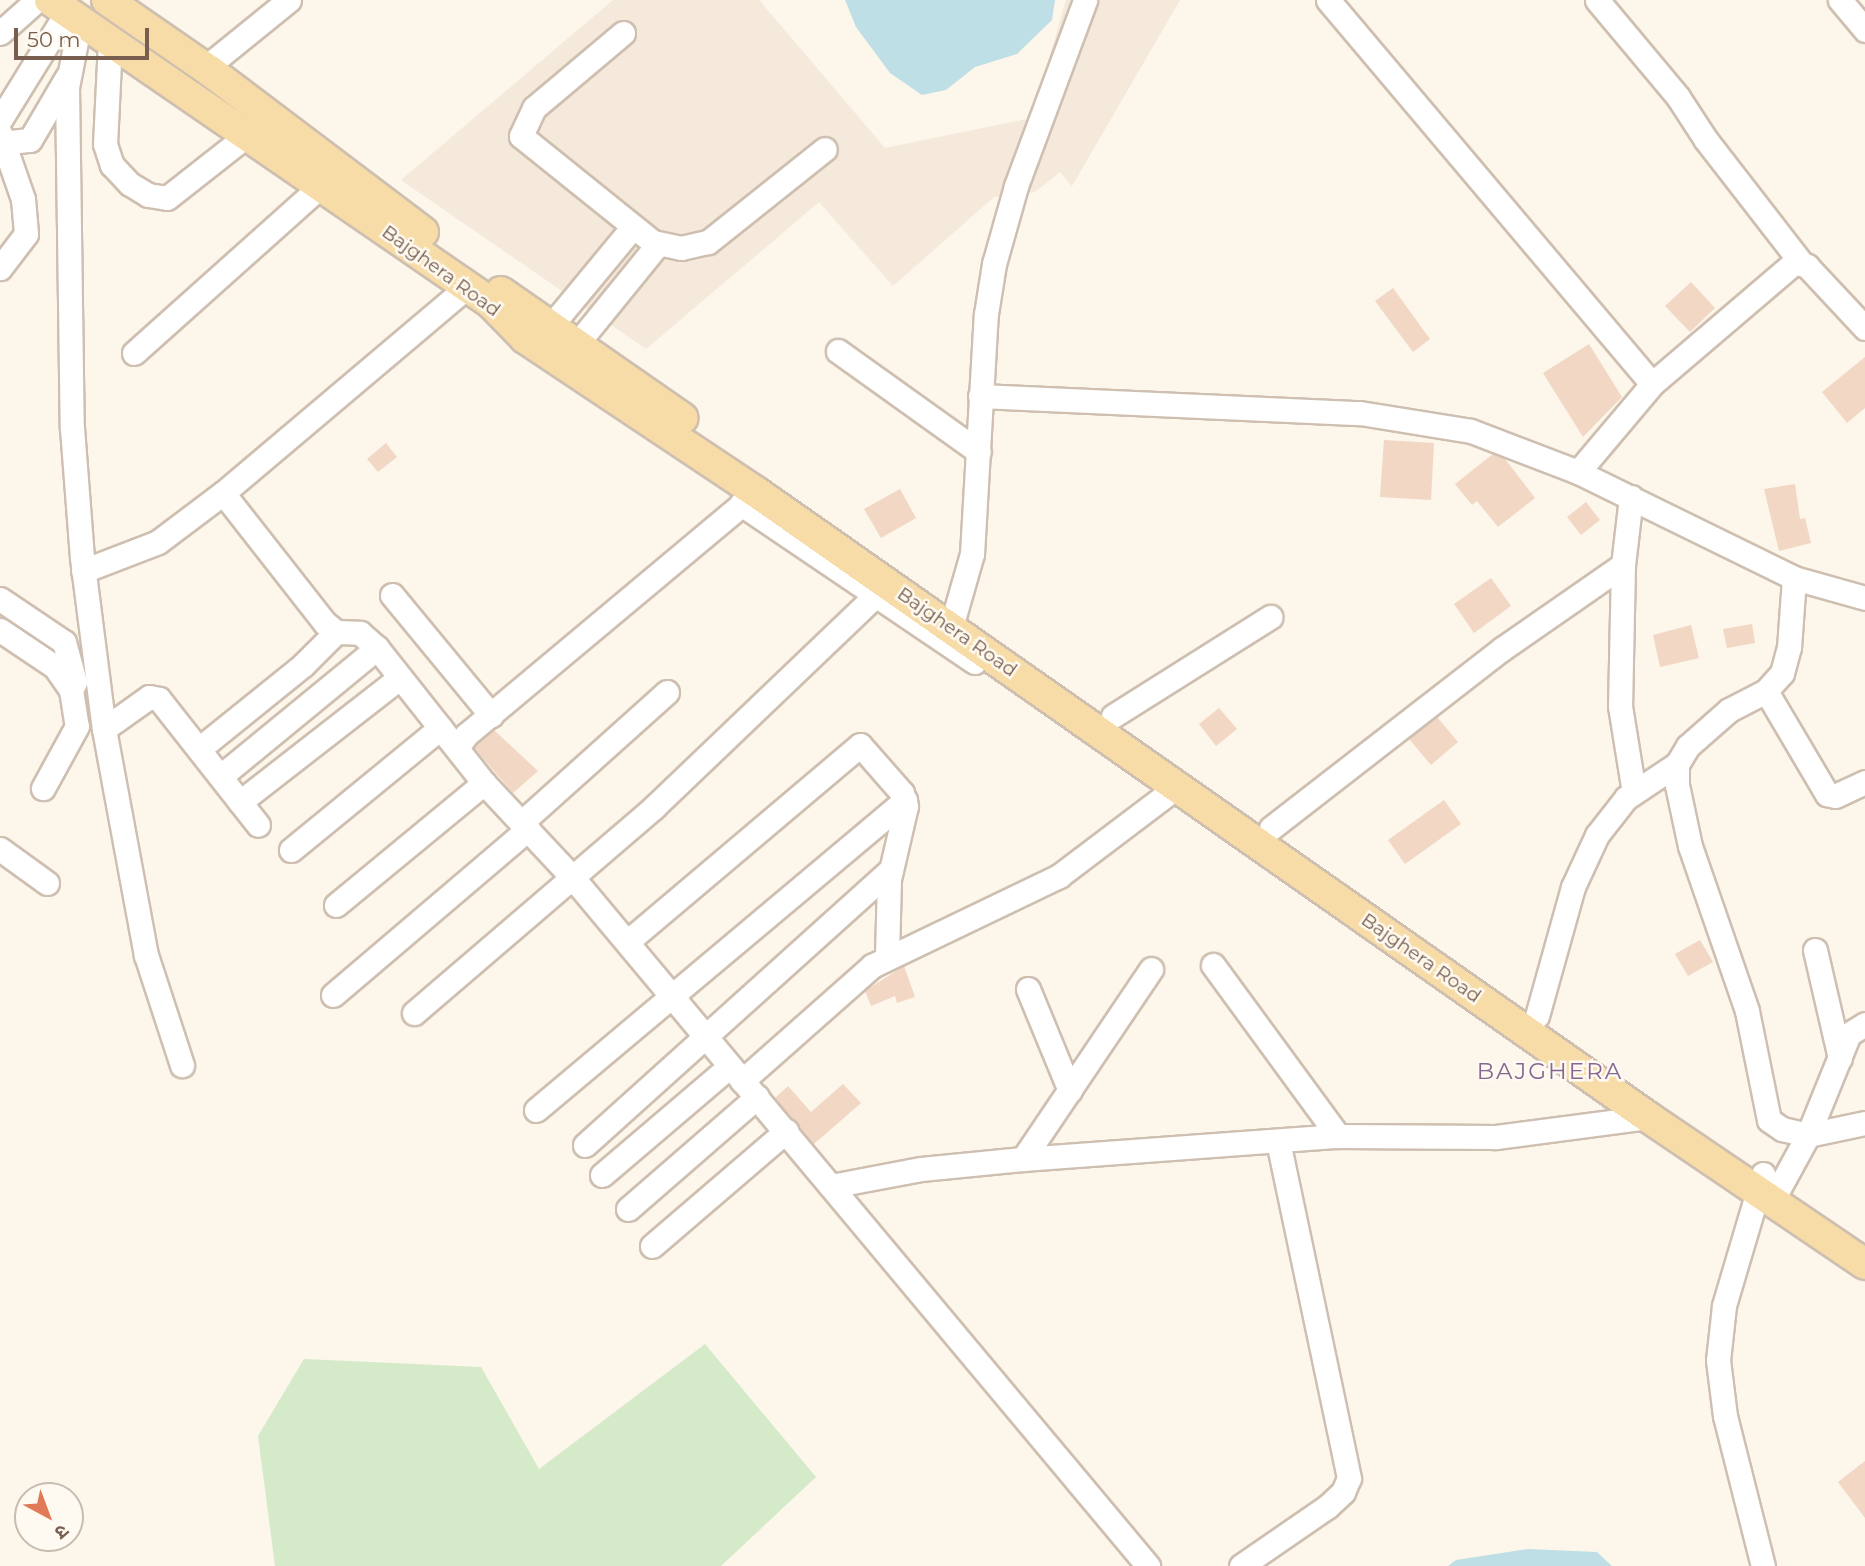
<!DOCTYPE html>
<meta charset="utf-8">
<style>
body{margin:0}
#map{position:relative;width:1865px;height:1566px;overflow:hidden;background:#fcf6eb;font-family:Montserrat,"Noto Sans Devanagari",sans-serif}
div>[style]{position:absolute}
.residential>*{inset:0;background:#f4e9da}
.green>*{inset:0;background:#d5eac9}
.water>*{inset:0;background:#bfdfe6}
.building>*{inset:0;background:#f1d7c4}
.roads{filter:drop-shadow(2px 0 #cebfb0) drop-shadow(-2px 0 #cebfb0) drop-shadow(0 2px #cebfb0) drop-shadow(0 -2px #cebfb0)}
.minor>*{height:23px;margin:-11.5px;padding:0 11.5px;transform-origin:11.5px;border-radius:11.5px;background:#fff}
.major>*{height:30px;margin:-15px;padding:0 15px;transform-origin:15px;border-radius:15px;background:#f7dca7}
span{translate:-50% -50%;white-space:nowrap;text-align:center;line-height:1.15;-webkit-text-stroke:5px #fefaf2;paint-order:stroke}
.street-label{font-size:19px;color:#775e4e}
.quarter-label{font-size:23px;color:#856692;letter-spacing:2px}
.north{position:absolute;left:14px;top:1482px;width:70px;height:70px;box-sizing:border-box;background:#fefaf2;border:2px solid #c8bcb0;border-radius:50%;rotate:139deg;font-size:19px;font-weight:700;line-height:28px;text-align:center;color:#775e4e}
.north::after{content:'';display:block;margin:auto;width:24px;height:32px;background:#e17a56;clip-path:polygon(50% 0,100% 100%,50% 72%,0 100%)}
.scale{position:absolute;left:14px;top:28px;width:135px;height:32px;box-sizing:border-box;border:4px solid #775e4e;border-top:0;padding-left:9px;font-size:21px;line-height:24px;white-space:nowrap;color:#775e4e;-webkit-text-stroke:5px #fefaf2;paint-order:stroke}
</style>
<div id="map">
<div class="residential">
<i style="clip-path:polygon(613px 0,759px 0,885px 148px,1032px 118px,1066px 0,1180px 0,1072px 186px,1060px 172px,1035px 192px,994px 197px,893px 286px,819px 202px,646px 349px,401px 180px)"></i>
</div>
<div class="green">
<i style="clip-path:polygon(705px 1344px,816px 1477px,721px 1566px,275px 1566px,258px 1436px,304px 1359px,481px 1367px,539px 1469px)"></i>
</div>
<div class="water">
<i style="clip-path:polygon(845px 0,1055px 0,1052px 20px,1017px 54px,975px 67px,946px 90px,922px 95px,890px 73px,856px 27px)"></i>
<i style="clip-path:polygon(1528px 1549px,1597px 1552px,1612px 1566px,1448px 1566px,1456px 1560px)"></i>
</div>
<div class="building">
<i style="clip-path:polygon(1691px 282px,1715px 308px,1690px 332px,1665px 306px)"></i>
<i style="clip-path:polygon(1393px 288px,1430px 339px,1413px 352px,1375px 301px)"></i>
<i style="clip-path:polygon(1589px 344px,1622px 397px,1583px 437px,1543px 373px)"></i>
<i style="clip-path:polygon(1865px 357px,1865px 408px,1847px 423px,1822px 392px)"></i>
<i style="clip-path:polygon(1384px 440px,1434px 443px,1431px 500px,1380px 497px)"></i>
<i style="clip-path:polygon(386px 443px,397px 457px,378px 472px,367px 459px)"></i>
<i style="clip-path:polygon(1493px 454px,1505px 459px,1535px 498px,1498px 527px,1477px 501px,1472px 505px,1455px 484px)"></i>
<i style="clip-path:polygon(1795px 484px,1800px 519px,1805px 518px,1811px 543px,1779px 551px,1764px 489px)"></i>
<i style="clip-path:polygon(900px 489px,916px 518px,881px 538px,864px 509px)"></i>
<i style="clip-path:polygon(1586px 502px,1600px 520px,1581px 535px,1567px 517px)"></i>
<i style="clip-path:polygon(1491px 578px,1511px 606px,1474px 633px,1454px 604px)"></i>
<i style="clip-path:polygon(1752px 624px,1755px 643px,1727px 648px,1723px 629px)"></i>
<i style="clip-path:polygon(1691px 625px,1699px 658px,1660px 667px,1653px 635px)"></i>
<i style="clip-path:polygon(1219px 708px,1237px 729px,1216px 746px,1199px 724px)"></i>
<i style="clip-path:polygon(1437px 717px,1458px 742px,1431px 765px,1409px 739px)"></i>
<i style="clip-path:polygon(494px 730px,538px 771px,513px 793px,474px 748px)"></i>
<i style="clip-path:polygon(1444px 800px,1461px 824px,1405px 864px,1388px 840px)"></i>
<i style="clip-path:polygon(1700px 940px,1713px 962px,1688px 976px,1675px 954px)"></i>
<i style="clip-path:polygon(904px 966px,915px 997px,897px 1003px,895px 996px,871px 1006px,865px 991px)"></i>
<i style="clip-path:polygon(843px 1084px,861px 1103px,814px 1144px,775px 1098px,788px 1086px,811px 1112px)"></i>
<i style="clip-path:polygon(1865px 1461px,1865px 1518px,1838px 1482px)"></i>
</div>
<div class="roads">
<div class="minor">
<i style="left:1328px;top:0;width:502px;rotate:49.84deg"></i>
<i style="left:1652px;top:384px;width:188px;rotate:-40.5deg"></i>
<i style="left:1795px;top:262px;width:13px;rotate:18deg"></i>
<i style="left:1807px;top:266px;width:85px;rotate:46.9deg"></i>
<i style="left:1597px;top:0;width:126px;rotate:50.1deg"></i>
<i style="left:1678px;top:97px;width:51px;rotate:56.9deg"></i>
<i style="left:1706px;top:140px;width:153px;rotate:52.2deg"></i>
<i style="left:1840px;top:0;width:39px;rotate:50deg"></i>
<i style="left:80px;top:21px;width:67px;rotate:101.1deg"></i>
<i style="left:67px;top:87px;width:341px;rotate:89.2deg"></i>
<i style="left:72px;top:428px;width:130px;rotate:85.6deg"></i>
<i style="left:82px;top:558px;width:172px;rotate:82.7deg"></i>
<i style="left:104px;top:729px;width:230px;rotate:79.5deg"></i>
<i style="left:146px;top:955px;width:116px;rotate:71.9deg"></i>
<i style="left:0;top:33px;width:50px;rotate:-41.7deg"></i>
<i style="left:623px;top:33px;width:116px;rotate:139.9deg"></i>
<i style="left:534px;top:108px;width:31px;rotate:115deg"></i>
<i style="left:521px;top:136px;width:169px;rotate:38.8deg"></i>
<i style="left:653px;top:242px;width:29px;rotate:12deg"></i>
<i style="left:681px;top:248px;width:28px;rotate:-13deg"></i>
<i style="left:708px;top:242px;width:149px;rotate:-38.5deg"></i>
<i style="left:110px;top:42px;width:102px;rotate:92.8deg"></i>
<i style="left:105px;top:144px;width:22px;rotate:72deg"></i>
<i style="left:112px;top:165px;width:26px;rotate:47deg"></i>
<i style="left:130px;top:184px;width:21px;rotate:31deg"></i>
<i style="left:148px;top:195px;width:19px;rotate:9deg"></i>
<i style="left:167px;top:198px;width:102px;rotate:-38.2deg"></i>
<i style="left:205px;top:68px;width:108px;rotate:-39deg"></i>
<i style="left:0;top:120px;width:127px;rotate:-58.2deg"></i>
<i style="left:0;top:133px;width:70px;rotate:70.8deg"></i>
<i style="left:23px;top:199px;width:35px;rotate:85deg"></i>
<i style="left:26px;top:234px;width:43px;rotate:127.4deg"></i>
<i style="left:0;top:143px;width:30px;rotate:-6deg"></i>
<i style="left:30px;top:140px;width:73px;rotate:-59.6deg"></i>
<i style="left:550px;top:327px;width:129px;rotate:-50.4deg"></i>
<i style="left:576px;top:345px;width:130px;rotate:-50.9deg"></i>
<i style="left:838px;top:351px;width:173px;rotate:35.6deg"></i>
<i style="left:134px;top:353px;width:252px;rotate:-41.8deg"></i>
<i style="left:980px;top:396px;width:380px;rotate:2.6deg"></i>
<i style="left:1360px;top:413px;width:112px;rotate:9.2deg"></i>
<i style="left:1471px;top:431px;width:115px;rotate:21deg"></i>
<i style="left:1578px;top:472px;width:241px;rotate:26.1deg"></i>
<i style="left:1794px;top:578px;width:74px;rotate:15.7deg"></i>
<i style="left:1578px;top:472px;width:115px;rotate:-49.9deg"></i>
<i style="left:223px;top:493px;width:165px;rotate:51.9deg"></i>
<i style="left:325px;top:623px;width:14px;rotate:39deg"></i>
<i style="left:336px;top:632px;width:24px;rotate:2deg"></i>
<i style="left:360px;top:633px;width:23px;rotate:41deg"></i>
<i style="left:377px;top:648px;width:172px;rotate:51.6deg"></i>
<i style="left:484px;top:783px;width:130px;rotate:46.9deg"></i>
<i style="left:573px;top:878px;width:897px;rotate:50.11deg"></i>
<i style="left:1631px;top:497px;width:68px;rotate:96.7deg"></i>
<i style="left:1623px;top:565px;width:141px;rotate:91.2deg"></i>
<i style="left:1620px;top:706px;width:87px;rotate:80.8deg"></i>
<i style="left:741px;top:504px;width:282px;rotate:34.1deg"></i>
<i style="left:83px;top:571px;width:80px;rotate:-21.1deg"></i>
<i style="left:158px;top:542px;width:81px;rotate:-37deg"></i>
<i style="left:223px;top:493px;width:319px;rotate:-40.2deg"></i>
<i style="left:1794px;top:578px;width:69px;rotate:94.1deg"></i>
<i style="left:1789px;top:647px;width:27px;rotate:105deg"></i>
<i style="left:1782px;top:673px;width:24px;rotate:132deg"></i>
<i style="left:1766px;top:691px;width:42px;rotate:152.8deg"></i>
<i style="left:1729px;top:710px;width:55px;rotate:138.7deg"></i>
<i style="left:1688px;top:746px;width:21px;rotate:121deg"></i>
<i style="left:1677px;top:764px;width:21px;rotate:90deg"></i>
<i style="left:1677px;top:785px;width:62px;rotate:78deg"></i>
<i style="left:1690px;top:846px;width:175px;rotate:70.9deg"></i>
<i style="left:1747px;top:1011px;width:111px;rotate:78.6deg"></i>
<i style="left:1769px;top:1120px;width:16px;rotate:35deg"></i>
<i style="left:1782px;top:1129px;width:27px;rotate:13deg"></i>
<i style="left:1808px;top:1135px;width:58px;rotate:-11.9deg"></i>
<i style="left:392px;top:595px;width:156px;rotate:50.5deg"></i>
<i style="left:0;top:599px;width:77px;rotate:33.9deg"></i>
<i style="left:64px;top:642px;width:41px;rotate:74.6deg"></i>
<i style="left:75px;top:682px;width:9px;rotate:117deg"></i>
<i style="left:951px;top:627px;width:76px;rotate:-74deg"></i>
<i style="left:972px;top:554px;width:240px;rotate:-86.7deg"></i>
<i style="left:986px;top:314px;width:51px;rotate:-80.9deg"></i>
<i style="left:994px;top:264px;width:81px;rotate:-74.2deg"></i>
<i style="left:1016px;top:186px;width:198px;rotate:-69.6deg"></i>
<i style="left:0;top:630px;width:66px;rotate:33.9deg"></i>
<i style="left:55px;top:667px;width:28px;rotate:55deg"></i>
<i style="left:71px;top:690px;width:36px;rotate:81deg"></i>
<i style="left:77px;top:726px;width:71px;rotate:118.7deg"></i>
<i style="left:1766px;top:691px;width:120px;rotate:59.4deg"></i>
<i style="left:1827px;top:794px;width:8px;rotate:14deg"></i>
<i style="left:1835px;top:796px;width:33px;rotate:-25deg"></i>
<i style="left:1113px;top:716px;width:186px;rotate:-32.2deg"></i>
<i style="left:104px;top:729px;width:55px;rotate:-35.4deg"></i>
<i style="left:149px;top:697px;width:10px;rotate:11deg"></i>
<i style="left:159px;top:699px;width:160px;rotate:51.8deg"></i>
<i style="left:457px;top:748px;width:16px;rotate:-55deg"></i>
<i style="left:466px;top:735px;width:376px;rotate:-39.9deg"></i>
<i style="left:199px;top:749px;width:134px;rotate:-38.9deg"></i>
<i style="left:303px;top:665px;width:47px;rotate:-45deg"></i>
<i style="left:221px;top:776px;width:202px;rotate:-39.4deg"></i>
<i style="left:240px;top:802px;width:202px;rotate:-37.9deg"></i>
<i style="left:521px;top:823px;width:196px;rotate:-41.9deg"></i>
<i style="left:1271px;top:828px;width:292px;rotate:-37.8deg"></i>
<i style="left:1502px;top:649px;width:147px;rotate:-34.8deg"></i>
<i style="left:0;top:849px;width:58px;rotate:35.9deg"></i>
<i style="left:291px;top:850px;width:193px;rotate:-39.3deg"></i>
<i style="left:336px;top:905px;width:192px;rotate:-39.5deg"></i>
<i style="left:627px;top:942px;width:305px;rotate:-40.2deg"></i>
<i style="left:860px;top:745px;width:64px;rotate:48.8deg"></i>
<i style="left:902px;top:793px;width:14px;rotate:73deg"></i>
<i style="left:906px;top:806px;width:75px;rotate:103.1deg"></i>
<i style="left:889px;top:879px;width:77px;rotate:91.5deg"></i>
<i style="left:1815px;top:950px;width:111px;rotate:77deg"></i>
<i style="left:1213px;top:965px;width:212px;rotate:53.8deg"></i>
<i style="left:1028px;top:989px;width:110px;rotate:67.6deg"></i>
<i style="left:333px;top:995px;width:256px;rotate:-40.4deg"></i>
<i style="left:414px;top:1013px;width:316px;rotate:-40.6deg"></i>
<i style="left:654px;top:807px;width:324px;rotate:-43.7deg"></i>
<i style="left:1537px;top:1016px;width:134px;rotate:-74.4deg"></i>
<i style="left:1573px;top:887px;width:57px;rotate:-65.2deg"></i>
<i style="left:1597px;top:835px;width:47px;rotate:-51.9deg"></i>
<i style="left:1626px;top:798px;width:61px;rotate:-33.7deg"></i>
<i style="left:742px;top:1081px;width:174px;rotate:-41.5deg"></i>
<i style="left:872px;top:966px;width:208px;rotate:-25.7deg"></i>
<i style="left:1059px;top:876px;width:149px;rotate:-37.1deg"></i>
<i style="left:536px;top:1110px;width:482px;rotate:-40deg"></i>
<i style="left:585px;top:1145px;width:412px;rotate:-42deg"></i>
<i style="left:1023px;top:1159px;width:229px;rotate:-56deg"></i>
<i style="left:1763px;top:1174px;width:138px;rotate:106.5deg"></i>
<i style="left:1724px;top:1306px;width:54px;rotate:96.3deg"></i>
<i style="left:1718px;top:1360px;width:56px;rotate:82.9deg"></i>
<i style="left:1725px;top:1416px;width:155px;rotate:75.8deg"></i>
<i style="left:602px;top:1175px;width:168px;rotate:-40.4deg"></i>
<i style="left:831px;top:1186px;width:92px;rotate:-10.7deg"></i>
<i style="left:921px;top:1169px;width:102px;rotate:-5.6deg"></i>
<i style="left:1023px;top:1159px;width:316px;rotate:-4.2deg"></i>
<i style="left:1338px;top:1136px;width:158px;rotate:0.4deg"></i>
<i style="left:1496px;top:1137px;width:153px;rotate:-7.5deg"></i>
<i style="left:1772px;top:1201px;width:75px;rotate:-61.4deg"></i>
<i style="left:1808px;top:1135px;width:109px;rotate:-67.9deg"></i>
<i style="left:1849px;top:1034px;width:19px;rotate:-32deg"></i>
<i style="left:628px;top:1209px;width:171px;rotate:-41deg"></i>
<i style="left:652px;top:1246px;width:177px;rotate:-40.6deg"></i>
<i style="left:1241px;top:1566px;width:104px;rotate:-34.5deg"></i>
<i style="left:1327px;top:1507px;width:22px;rotate:-43deg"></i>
<i style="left:1343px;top:1492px;width:15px;rotate:-67deg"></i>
<i style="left:1349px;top:1478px;width:344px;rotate:-101.9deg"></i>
</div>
<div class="major">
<i style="left:50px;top:0;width:535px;rotate:34.49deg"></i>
<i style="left:491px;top:303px;width:49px;rotate:45.8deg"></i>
<i style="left:525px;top:338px;width:278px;rotate:33.7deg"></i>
<i style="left:756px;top:492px;width:1089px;rotate:35.02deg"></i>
<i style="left:1648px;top:1117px;width:262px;rotate:34.1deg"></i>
<i style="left:107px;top:0;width:125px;rotate:34.6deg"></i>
<i style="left:210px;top:71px;width:267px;rotate:37.1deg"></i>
<i style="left:501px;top:292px;width:221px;rotate:34.8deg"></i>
</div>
</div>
<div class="street-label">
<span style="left:441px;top:271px;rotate:36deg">Bajghera Road</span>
<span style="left:957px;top:632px;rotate:35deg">Bajghera Road</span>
<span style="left:1421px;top:958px;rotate:35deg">Bajghera Road</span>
</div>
<div class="quarter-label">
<span style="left:1550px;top:1071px">BAJGHERA</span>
</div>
<div class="north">उ</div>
<div class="scale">50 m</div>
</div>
